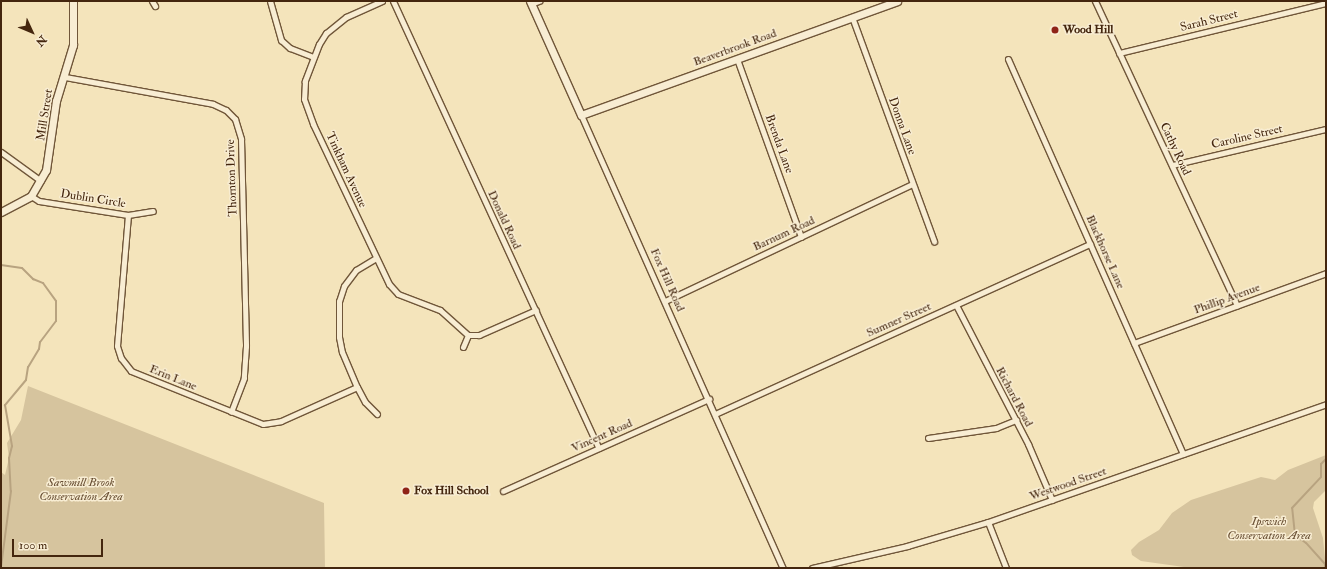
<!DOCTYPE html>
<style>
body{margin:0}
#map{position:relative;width:1327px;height:569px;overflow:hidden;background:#f4e4bb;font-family:"IM FELL Double Pica",serif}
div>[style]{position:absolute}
.green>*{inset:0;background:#d6c49e}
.stream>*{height:2px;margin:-1px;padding:0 1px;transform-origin:1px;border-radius:1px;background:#b8a380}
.roads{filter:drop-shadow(1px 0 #705639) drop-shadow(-1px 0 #705639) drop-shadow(0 1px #705639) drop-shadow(0 -1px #705639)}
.street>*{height:5px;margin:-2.5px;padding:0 2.5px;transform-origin:2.5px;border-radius:2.5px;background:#f8edd3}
.secondary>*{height:7px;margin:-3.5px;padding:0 3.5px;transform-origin:3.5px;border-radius:3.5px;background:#f8edd3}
.dots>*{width:11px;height:11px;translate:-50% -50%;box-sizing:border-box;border:2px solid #f8edd3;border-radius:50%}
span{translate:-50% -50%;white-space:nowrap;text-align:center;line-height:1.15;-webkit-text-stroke:3px #f8edd3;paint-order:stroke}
.street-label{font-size:12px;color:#44260e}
.poi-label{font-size:12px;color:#44260e;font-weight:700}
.left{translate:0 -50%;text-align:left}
.park-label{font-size:12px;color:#684e32;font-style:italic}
.frame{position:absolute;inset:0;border:2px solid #44260e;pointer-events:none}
.north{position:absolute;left:12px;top:12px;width:40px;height:40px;-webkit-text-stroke:3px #f8edd3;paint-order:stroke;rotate:134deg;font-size:11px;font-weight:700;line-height:16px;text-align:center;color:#44260e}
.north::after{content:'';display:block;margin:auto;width:14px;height:18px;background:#44260e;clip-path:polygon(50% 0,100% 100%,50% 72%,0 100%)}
.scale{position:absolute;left:12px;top:539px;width:91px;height:18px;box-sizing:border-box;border:2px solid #44260e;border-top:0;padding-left:5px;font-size:12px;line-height:14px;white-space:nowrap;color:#44260e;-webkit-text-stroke:3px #f8edd3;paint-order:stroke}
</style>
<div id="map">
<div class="green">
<i style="clip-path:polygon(28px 386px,324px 503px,325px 568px,1px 568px,1px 472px,5px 475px,9px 458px,7px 443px,21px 420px)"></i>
<i style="clip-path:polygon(1326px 455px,1326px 490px,1314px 502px,1313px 508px,1323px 538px,1326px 568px,1191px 568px,1141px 561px,1132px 555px,1131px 550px,1139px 542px,1159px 530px,1172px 513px,1191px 500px,1261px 477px,1275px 480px,1288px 470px)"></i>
</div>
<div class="stream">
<i style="left:1px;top:265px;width:21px;rotate:8deg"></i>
<i style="left:22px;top:268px;width:16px;rotate:45deg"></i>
<i style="left:33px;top:279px;width:11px;rotate:22deg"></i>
<i style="left:43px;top:283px;width:22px;rotate:54deg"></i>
<i style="left:56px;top:301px;width:20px;rotate:90deg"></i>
<i style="left:56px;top:321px;width:26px;rotate:127deg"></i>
<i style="left:40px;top:342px;width:7px;rotate:98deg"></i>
<i style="left:39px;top:349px;width:21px;rotate:121deg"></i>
<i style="left:28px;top:367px;width:13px;rotate:99deg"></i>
<i style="left:26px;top:380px;width:33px;rotate:130deg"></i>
<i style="left:5px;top:405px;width:42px;rotate:80.3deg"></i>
<i style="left:12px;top:446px;width:12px;rotate:104deg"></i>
<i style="left:9px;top:458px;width:33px;rotate:87deg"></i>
<i style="left:11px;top:491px;width:77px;rotate:97.5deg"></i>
<i style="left:1325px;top:568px;width:4px;rotate:-90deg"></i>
<i style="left:1325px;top:564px;width:28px;rotate:-132deg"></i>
<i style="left:1306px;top:543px;width:14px;rotate:-144deg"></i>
<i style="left:1295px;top:535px;width:27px;rotate:-96deg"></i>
<i style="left:1292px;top:508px;width:42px;rotate:-46.9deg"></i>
<i style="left:1321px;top:477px;width:13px;rotate:-90deg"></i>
<i style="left:1321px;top:464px;width:7px;rotate:-45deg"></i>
</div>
<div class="roads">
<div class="street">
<i style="left:152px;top:1px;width:6px;rotate:59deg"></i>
<i style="left:270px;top:1px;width:41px;rotate:74.2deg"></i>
<i style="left:281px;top:40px;width:12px;rotate:42deg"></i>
<i style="left:290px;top:48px;width:25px;rotate:21deg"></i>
<i style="left:382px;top:1px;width:39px;rotate:156deg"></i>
<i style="left:346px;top:17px;width:26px;rotate:141deg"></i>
<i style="left:326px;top:33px;width:13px;rotate:122deg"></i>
<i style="left:319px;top:44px;width:40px;rotate:111deg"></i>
<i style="left:305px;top:81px;width:18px;rotate:93deg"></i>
<i style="left:304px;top:99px;width:27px;rotate:70deg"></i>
<i style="left:313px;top:124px;width:177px;rotate:64.6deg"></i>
<i style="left:389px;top:284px;width:13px;rotate:48deg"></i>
<i style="left:398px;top:294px;width:45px;rotate:20.9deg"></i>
<i style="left:440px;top:310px;width:38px;rotate:42deg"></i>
<i style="left:393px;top:1px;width:492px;rotate:65.3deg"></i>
<i style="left:1095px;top:1px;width:336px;rotate:65deg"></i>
<i style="left:531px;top:4px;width:9px;rotate:-21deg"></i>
<i style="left:852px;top:17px;width:239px;rotate:69.9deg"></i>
<i style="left:1119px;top:53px;width:213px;rotate:-13.6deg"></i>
<i style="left:737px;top:59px;width:189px;rotate:70.2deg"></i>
<i style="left:1008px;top:59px;width:432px;rotate:66.1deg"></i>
<i style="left:65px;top:77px;width:150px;rotate:10.3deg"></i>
<i style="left:213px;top:104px;width:14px;rotate:25deg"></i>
<i style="left:226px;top:110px;width:13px;rotate:45deg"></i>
<i style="left:235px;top:119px;width:21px;rotate:73deg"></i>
<i style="left:241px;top:139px;width:207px;rotate:88.6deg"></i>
<i style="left:246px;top:346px;width:32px;rotate:94deg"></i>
<i style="left:244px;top:378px;width:36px;rotate:111deg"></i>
<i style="left:581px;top:115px;width:496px;rotate:66deg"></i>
<i style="left:1px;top:152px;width:49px;rotate:35.9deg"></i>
<i style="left:1172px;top:165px;width:158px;rotate:-13.2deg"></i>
<i style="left:31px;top:196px;width:9px;rotate:32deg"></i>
<i style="left:39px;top:201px;width:90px;rotate:8.9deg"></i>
<i style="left:128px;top:215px;width:25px;rotate:-9deg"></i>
<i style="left:128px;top:215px;width:131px;rotate:94.8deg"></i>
<i style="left:117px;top:346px;width:13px;rotate:72deg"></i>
<i style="left:121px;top:358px;width:16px;rotate:52deg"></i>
<i style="left:131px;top:371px;width:142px;rotate:21.9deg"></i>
<i style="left:263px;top:424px;width:18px;rotate:-9deg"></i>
<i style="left:281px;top:421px;width:83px;rotate:-24.1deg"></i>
<i style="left:376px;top:258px;width:23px;rotate:149deg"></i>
<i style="left:356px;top:270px;width:20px;rotate:127deg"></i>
<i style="left:344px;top:286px;width:16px;rotate:108deg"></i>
<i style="left:339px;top:301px;width:36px;rotate:90deg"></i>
<i style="left:339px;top:337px;width:15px;rotate:79deg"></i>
<i style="left:342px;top:352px;width:38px;rotate:67deg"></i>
<i style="left:357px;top:387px;width:17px;rotate:62deg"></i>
<i style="left:365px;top:402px;width:17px;rotate:45deg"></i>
<i style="left:665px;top:301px;width:273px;rotate:-25.3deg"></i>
<i style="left:956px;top:305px;width:157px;rotate:62.6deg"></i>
<i style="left:1028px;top:444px;width:61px;rotate:66.8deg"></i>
<i style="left:1134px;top:343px;width:204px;rotate:-20deg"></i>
<i style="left:463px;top:347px;width:13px;rotate:-67deg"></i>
<i style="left:468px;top:335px;width:11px"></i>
<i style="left:479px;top:335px;width:62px;rotate:-23.7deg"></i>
<i style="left:715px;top:414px;width:412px;rotate:-24.4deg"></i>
<i style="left:928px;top:438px;width:69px;rotate:-8.4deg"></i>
<i style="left:996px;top:428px;width:22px;rotate:-22deg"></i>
<i style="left:503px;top:491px;width:226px;rotate:-24.1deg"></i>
<i style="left:988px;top:522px;width:49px;rotate:68.6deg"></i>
<i style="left:812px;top:568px;width:98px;rotate:-13deg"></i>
<i style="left:907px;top:546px;width:84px;rotate:-16.5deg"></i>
<i style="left:988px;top:522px;width:358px;rotate:-19.2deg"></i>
</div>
<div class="secondary">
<i style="left:530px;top:1px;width:125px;rotate:65.9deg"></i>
<i style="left:581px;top:115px;width:336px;rotate:-19.8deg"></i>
<i style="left:1px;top:212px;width:34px;rotate:-28deg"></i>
<i style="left:31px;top:196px;width:30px;rotate:-60deg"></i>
<i style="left:46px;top:170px;width:70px;rotate:-81.8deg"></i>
<i style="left:56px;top:101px;width:59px;rotate:-73.1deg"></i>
<i style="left:73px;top:45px;width:44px;rotate:-90deg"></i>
</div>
</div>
<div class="dots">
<i style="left:1055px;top:30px;background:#8f2418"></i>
<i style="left:406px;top:491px;background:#8f2418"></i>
</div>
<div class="street-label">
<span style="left:1209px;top:21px;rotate:-14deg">Sarah Street</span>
<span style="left:735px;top:48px;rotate:-20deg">Beaverbrook Road</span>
<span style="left:45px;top:115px;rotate:-81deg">Mill Street</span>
<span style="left:902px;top:126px;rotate:70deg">Donna Lane</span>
<span style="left:1247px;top:137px;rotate:-13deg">Caroline Street</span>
<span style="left:779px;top:144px;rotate:70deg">Brenda Lane</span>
<span style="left:1175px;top:149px;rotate:65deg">Cathy Road</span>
<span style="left:346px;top:170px;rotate:65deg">Tinkham Avenue</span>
<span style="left:232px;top:178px;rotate:-92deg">Thornton Drive</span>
<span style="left:93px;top:199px;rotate:9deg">Dublin Circle</span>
<span style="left:504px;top:220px;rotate:65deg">Donald Road</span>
<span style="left:784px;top:234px;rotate:-25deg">Barnum Road</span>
<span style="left:1105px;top:252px;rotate:66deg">Blackhorse Lane</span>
<span style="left:667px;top:280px;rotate:66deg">Fox Hill Road</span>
<span style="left:1227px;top:299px;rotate:-20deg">Phillip Avenue</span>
<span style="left:899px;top:320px;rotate:-24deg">Sumner Street</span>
<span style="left:173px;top:378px;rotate:22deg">Erin Lane</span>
<span style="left:1014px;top:397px;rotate:62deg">Richard Road</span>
<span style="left:602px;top:436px;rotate:-24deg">Vincent Road</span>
<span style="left:1068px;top:484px;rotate:-19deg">Westwood Street</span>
</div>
<div class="poi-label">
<span class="left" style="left:1063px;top:30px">Wood Hill</span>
<span class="left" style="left:414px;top:491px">Fox Hill School</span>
</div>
<div class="park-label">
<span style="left:81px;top:490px">Sawmill Brook<br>Conservation Area</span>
<span style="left:1269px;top:529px">Ipswich<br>Conservation Area</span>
</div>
<div class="frame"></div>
<div class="north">N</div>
<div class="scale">100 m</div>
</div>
